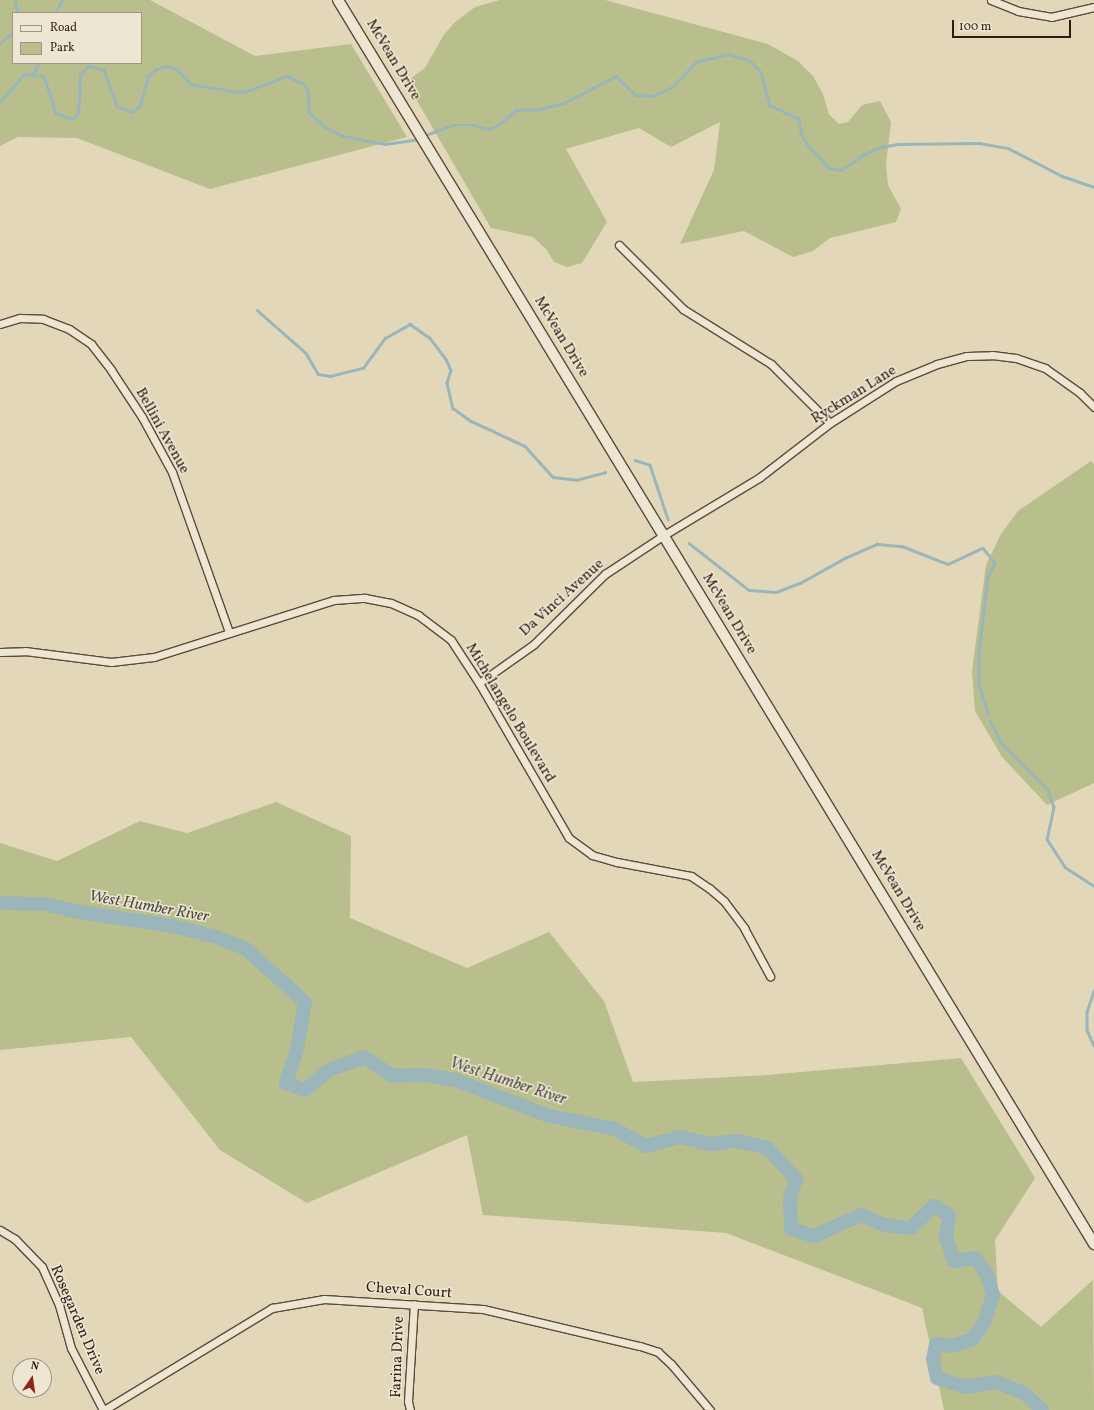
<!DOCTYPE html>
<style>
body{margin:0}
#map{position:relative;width:1094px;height:1410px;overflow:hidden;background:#e2d8b9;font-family:Vollkorn,serif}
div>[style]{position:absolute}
.green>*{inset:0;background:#b8be8c}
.stream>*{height:2.5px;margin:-1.25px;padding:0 1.25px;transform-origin:1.25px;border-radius:1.25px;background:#9bb6bb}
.river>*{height:14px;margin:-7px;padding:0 7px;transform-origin:7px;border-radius:7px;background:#9bb6bb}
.roads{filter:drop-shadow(1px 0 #5c4a3c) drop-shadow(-1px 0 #5c4a3c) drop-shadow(0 1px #5c4a3c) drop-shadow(0 -1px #5c4a3c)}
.minor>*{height:7px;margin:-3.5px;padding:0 3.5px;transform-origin:3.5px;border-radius:3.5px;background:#ece6d2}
.secondary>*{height:10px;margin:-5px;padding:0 5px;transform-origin:5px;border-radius:5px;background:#ece6d2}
span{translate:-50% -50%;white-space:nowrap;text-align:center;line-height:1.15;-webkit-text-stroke:3px #ece6d2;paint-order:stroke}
.street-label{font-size:15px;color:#2f1b13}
.water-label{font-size:16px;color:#4f4a45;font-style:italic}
.legend{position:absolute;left:12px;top:12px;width:130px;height:52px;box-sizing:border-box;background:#ece6d2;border:1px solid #a09586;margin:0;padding:5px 7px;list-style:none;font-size:12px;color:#2f1b13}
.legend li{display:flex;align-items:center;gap:8px;height:20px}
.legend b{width:20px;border:1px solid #a09586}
.north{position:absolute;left:12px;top:1358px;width:40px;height:40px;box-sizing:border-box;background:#ece6d2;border:1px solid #a09586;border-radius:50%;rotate:13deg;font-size:11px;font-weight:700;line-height:16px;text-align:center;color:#2f1b13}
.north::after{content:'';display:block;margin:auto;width:14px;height:18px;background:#8f2418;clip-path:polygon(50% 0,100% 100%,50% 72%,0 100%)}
.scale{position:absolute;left:952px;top:20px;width:119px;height:18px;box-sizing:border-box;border:2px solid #2f1b13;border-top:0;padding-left:5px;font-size:12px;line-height:14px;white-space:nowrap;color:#2f1b13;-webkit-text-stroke:3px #ece6d2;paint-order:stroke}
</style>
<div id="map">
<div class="green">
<i style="clip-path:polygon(evenodd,0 0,150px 0,255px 56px,351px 44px,407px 137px,210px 189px,77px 138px,18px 137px,0 146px,0 0,13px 13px,141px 13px,141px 63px,13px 63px,13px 13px)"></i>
<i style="clip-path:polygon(500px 0,605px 0,768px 44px,798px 61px,813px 76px,823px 94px,829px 114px,839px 124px,848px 122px,862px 105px,880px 101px,891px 122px,886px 165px,888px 185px,901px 209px,896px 222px,830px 238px,813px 251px,793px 257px,744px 231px,680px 244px,714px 170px,720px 122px,671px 147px,639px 128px,566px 149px,607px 222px,582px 263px,567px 267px,554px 262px,546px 249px,533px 237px,491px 228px,406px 82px,425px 68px,443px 36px,455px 22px,475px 7px)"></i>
<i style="clip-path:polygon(1091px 461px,1094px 464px,1094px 783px,1047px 805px,1002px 757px,975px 711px,972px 671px,986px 565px,1001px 534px,1018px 511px)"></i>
<i style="clip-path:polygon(276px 802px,351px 836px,350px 918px,467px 968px,549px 932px,604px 1001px,633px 1082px,767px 1075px,961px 1058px,1035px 1178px,995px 1240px,998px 1291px,1041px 1327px,1093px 1280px,1094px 1410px,944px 1410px,922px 1308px,726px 1233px,483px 1215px,467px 1135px,307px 1203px,220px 1150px,131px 1037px,0 1050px,0 843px,57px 861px,140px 821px,187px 833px)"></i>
</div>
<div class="stream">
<i style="left:15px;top:0;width:13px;rotate:77deg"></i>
<i style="left:55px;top:13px;width:15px;rotate:-62deg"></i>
<i style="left:0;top:43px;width:17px;rotate:-40deg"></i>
<i style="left:33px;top:74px;width:13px;rotate:-61deg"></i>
<i style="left:0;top:102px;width:37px;rotate:-49deg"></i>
<i style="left:24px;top:74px;width:20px;rotate:6deg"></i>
<i style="left:44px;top:76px;width:39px;rotate:72deg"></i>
<i style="left:56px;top:113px;width:17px;rotate:21deg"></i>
<i style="left:72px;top:119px;width:6px;rotate:-39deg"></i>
<i style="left:77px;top:115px;width:11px;rotate:-80deg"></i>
<i style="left:79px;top:104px;width:30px;rotate:-88deg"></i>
<i style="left:80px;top:74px;width:12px;rotate:-42deg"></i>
<i style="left:89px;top:66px;width:16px;rotate:15deg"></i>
<i style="left:104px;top:70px;width:38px;rotate:70deg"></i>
<i style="left:117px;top:106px;width:15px;rotate:23deg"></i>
<i style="left:131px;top:112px;width:11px;rotate:-34deg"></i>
<i style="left:140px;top:106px;width:31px;rotate:-75deg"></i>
<i style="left:148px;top:76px;width:11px;rotate:-41deg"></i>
<i style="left:156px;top:69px;width:9px;rotate:-18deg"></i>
<i style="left:165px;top:66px;width:12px;rotate:14deg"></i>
<i style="left:177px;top:69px;width:21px;rotate:47deg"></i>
<i style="left:191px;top:84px;width:48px;rotate:9.7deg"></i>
<i style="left:238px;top:92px;width:9px;rotate:-6deg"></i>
<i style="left:247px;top:91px;width:43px;rotate:-20.6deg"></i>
<i style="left:287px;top:76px;width:19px;rotate:25deg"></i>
<i style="left:304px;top:84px;width:8px;rotate:60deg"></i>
<i style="left:308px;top:91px;width:22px;rotate:87deg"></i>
<i style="left:309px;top:113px;width:23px;rotate:40deg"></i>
<i style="left:327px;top:128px;width:18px;rotate:27deg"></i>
<i style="left:343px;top:136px;width:43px;rotate:10.8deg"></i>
<i style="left:385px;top:144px;width:30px;rotate:-8deg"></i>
<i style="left:428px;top:134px;width:27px;rotate:-20deg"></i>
<i style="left:453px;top:125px;width:20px"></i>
<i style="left:473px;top:125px;width:16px;rotate:15deg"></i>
<i style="left:488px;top:129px;width:9px;rotate:-18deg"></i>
<i style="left:497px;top:126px;width:25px;rotate:-40deg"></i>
<i style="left:516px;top:110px;width:24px;rotate:-2deg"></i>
<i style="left:540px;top:109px;width:25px;rotate:-14deg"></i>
<i style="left:564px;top:103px;width:59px;rotate:-27.4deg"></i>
<i style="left:616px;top:76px;width:28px;rotate:44deg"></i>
<i style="left:636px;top:95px;width:17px;rotate:3deg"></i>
<i style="left:653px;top:96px;width:21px;rotate:-25deg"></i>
<i style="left:672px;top:87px;width:35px;rotate:-46deg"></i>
<i style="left:696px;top:62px;width:33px;rotate:-14deg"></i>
<i style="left:728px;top:54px;width:22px;rotate:16deg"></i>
<i style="left:749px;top:60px;width:17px;rotate:45deg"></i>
<i style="left:761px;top:72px;width:34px;rotate:75deg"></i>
<i style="left:770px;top:105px;width:32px;rotate:26deg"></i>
<i style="left:799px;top:119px;width:14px;rotate:82deg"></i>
<i style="left:801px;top:133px;width:13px;rotate:61deg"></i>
<i style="left:807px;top:144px;width:33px;rotate:47deg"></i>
<i style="left:829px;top:168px;width:12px;rotate:9deg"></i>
<i style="left:841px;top:170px;width:27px;rotate:-34deg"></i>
<i style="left:863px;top:155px;width:20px;rotate:-24deg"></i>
<i style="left:881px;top:147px;width:17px;rotate:-10deg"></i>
<i style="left:898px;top:144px;width:81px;rotate:-0.7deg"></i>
<i style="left:979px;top:143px;width:29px;rotate:10deg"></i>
<i style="left:1008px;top:148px;width:61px;rotate:27.4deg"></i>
<i style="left:1062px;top:176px;width:34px;rotate:19deg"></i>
<i style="left:257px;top:310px;width:65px;rotate:41.3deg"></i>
<i style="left:306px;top:353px;width:24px;rotate:60deg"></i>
<i style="left:318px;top:374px;width:12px;rotate:9deg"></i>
<i style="left:330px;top:376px;width:34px;rotate:-14deg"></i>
<i style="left:363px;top:368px;width:37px;rotate:-54deg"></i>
<i style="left:385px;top:338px;width:29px;rotate:-29deg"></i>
<i style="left:410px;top:324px;width:24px;rotate:35deg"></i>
<i style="left:430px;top:338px;width:26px;rotate:53deg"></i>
<i style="left:446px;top:359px;width:12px;rotate:66deg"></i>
<i style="left:451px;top:370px;width:14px;rotate:107deg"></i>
<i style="left:447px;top:383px;width:26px;rotate:77deg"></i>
<i style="left:453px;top:408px;width:22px;rotate:36deg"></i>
<i style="left:471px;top:421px;width:60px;rotate:24.8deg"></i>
<i style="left:525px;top:446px;width:42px;rotate:47.9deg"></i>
<i style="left:553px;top:477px;width:23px;rotate:7deg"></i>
<i style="left:576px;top:480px;width:30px;rotate:-15deg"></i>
<i style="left:635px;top:460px;width:16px;rotate:18deg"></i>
<i style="left:650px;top:465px;width:57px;rotate:71.6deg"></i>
<i style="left:689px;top:543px;width:76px;rotate:38.1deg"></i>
<i style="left:749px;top:590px;width:27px;rotate:4deg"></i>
<i style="left:776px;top:592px;width:26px;rotate:-21deg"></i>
<i style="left:800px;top:583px;width:51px;rotate:-29.1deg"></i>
<i style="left:845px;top:558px;width:35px;rotate:-24deg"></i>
<i style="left:877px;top:544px;width:25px;rotate:5deg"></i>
<i style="left:902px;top:546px;width:49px;rotate:21.4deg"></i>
<i style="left:948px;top:564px;width:38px;rotate:-25deg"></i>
<i style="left:983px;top:548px;width:19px;rotate:51deg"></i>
<i style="left:995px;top:563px;width:16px;rotate:117deg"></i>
<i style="left:988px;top:577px;width:76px;rotate:96.8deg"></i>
<i style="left:979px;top:652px;width:32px;rotate:90deg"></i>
<i style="left:979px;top:684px;width:31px;rotate:73deg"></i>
<i style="left:990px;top:720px;width:25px;rotate:64deg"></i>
<i style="left:1001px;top:743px;width:66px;rotate:45deg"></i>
<i style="left:1048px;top:790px;width:18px;rotate:71deg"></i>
<i style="left:1054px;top:807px;width:33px;rotate:102deg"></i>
<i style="left:1047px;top:839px;width:33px;rotate:57deg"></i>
<i style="left:1065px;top:867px;width:35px;rotate:33deg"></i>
<i style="left:1094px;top:991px;width:22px;rotate:108deg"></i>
<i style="left:1087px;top:1012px;width:18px;rotate:90deg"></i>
<i style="left:1087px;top:1030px;width:17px;rotate:66deg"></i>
</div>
<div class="river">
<i style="left:0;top:903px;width:44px;rotate:1.3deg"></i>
<i style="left:44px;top:904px;width:36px;rotate:13deg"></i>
<i style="left:79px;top:912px;width:95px;rotate:8.5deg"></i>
<i style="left:173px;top:926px;width:41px;rotate:14deg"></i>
<i style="left:213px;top:936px;width:34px;rotate:21deg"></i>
<i style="left:245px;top:948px;width:81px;rotate:42deg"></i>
<i style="left:305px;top:1002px;width:48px;rotate:99.7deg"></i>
<i style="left:297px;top:1049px;width:36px;rotate:108deg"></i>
<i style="left:286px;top:1083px;width:20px;rotate:20deg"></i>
<i style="left:305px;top:1090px;width:31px;rotate:-40deg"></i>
<i style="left:329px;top:1070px;width:37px;rotate:-20deg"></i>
<i style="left:364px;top:1057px;width:35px;rotate:33deg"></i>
<i style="left:393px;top:1076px;width:30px;rotate:-2deg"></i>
<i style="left:423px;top:1075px;width:32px;rotate:9deg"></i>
<i style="left:455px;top:1080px;width:101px;rotate:21deg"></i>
<i style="left:549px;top:1116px;width:67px;rotate:11.1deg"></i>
<i style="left:615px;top:1129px;width:35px;rotate:29deg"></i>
<i style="left:646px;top:1146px;width:35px;rotate:-15deg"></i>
<i style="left:680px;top:1137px;width:32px;rotate:13deg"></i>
<i style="left:711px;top:1144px;width:26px;rotate:-7deg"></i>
<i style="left:737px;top:1141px;width:30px;rotate:12deg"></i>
<i style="left:766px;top:1147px;width:44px;rotate:46.8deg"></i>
<i style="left:796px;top:1179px;width:20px;rotate:108deg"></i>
<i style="left:790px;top:1198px;width:31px;rotate:88deg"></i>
<i style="left:791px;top:1229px;width:24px;rotate:17deg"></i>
<i style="left:814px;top:1236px;width:51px;rotate:-24.1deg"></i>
<i style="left:861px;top:1215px;width:26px;rotate:23deg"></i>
<i style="left:885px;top:1225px;width:26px;rotate:7deg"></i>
<i style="left:911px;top:1228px;width:32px;rotate:-44deg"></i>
<i style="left:934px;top:1206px;width:17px;rotate:31deg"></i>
<i style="left:949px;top:1215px;width:22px;rotate:98deg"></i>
<i style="left:946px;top:1237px;width:25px;rotate:72deg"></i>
<i style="left:954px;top:1261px;width:21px;rotate:-8deg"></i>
<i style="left:975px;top:1258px;width:21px;rotate:55deg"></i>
<i style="left:987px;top:1275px;width:21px;rotate:73deg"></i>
<i style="left:993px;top:1295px;width:28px;rotate:108deg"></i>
<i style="left:984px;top:1322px;width:20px;rotate:123deg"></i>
<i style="left:973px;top:1339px;width:22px;rotate:162deg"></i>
<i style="left:952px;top:1346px;width:16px;rotate:-173deg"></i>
<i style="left:936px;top:1344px;width:15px;rotate:101deg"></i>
<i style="left:933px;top:1359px;width:19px;rotate:78deg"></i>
<i style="left:937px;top:1378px;width:29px;rotate:18deg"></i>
<i style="left:965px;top:1387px;width:31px;rotate:-9deg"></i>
<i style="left:996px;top:1382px;width:31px;rotate:22deg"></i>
<i style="left:1025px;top:1394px;width:23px;rotate:43deg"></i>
</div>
<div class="roads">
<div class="minor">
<i style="left:991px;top:0;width:29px;rotate:22deg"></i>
<i style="left:1018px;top:11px;width:34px;rotate:10deg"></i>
<i style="left:1051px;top:17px;width:44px;rotate:-13.1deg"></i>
<i style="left:619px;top:245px;width:91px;rotate:45deg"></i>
<i style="left:683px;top:309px;width:104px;rotate:32deg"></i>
<i style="left:771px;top:364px;width:83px;rotate:45deg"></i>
<i style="left:0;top:324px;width:21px;rotate:-17deg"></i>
<i style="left:20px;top:318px;width:23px;rotate:2deg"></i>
<i style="left:43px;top:319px;width:28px;rotate:21deg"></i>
<i style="left:69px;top:329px;width:27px;rotate:34deg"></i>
<i style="left:91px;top:344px;width:33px;rotate:52deg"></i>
<i style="left:111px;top:370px;width:56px;rotate:56.6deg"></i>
<i style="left:142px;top:417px;width:63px;rotate:61.4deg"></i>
<i style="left:172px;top:472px;width:170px;rotate:70.4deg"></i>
<i style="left:0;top:652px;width:25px;rotate:-2deg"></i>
<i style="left:25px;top:651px;width:87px;rotate:7.3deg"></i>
<i style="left:111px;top:662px;width:43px;rotate:-6.6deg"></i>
<i style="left:154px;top:657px;width:189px;rotate:-17.6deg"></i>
<i style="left:334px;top:600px;width:31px;rotate:-4deg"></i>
<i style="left:365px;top:598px;width:26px;rotate:11deg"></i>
<i style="left:391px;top:603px;width:30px;rotate:24deg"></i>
<i style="left:418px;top:615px;width:41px;rotate:37.1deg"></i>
<i style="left:451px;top:640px;width:51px;rotate:56.9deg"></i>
<i style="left:479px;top:683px;width:179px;rotate:59.9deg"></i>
<i style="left:569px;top:838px;width:29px;rotate:36deg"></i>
<i style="left:592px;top:855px;width:26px;rotate:16deg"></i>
<i style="left:617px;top:862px;width:75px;rotate:10.7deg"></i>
<i style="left:691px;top:876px;width:22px;rotate:34deg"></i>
<i style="left:709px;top:888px;width:20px;rotate:41deg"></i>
<i style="left:724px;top:901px;width:34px;rotate:53deg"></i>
<i style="left:744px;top:928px;width:55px;rotate:61.6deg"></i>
<i style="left:479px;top:683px;width:67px;rotate:-35.3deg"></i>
<i style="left:534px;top:644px;width:100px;rotate:-44.6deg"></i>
<i style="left:605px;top:574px;width:71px;rotate:-33.5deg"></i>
<i style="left:664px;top:535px;width:112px;rotate:-31.1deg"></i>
<i style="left:760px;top:477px;width:88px;rotate:-37.6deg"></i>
<i style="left:830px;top:423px;width:78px;rotate:-32.5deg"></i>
<i style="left:896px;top:381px;width:44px;rotate:-22.5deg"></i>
<i style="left:937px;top:364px;width:31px;rotate:-15deg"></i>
<i style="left:967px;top:356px;width:25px;rotate:-2deg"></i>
<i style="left:992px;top:355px;width:24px;rotate:7deg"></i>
<i style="left:1016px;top:358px;width:31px;rotate:19deg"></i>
<i style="left:1045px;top:368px;width:43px;rotate:35.5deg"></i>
<i style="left:1080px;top:393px;width:20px;rotate:45deg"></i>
<i style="left:0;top:1230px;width:17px;rotate:31deg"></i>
<i style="left:15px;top:1239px;width:39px;rotate:46deg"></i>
<i style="left:42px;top:1267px;width:42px;rotate:65.9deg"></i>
<i style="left:59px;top:1305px;width:45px;rotate:74.4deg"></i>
<i style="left:71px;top:1348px;width:70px;rotate:62.7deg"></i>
<i style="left:104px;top:1410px;width:197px;rotate:-31.3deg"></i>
<i style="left:272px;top:1308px;width:53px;rotate:-9.8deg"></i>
<i style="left:324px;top:1299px;width:159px;rotate:3.6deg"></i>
<i style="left:483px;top:1309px;width:161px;rotate:13.3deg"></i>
<i style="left:640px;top:1346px;width:19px;rotate:18deg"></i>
<i style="left:658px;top:1352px;width:18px;rotate:43deg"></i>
<i style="left:671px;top:1364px;width:60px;rotate:49.7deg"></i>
<i style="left:410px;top:1410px;width:9px;rotate:-103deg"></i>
<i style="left:408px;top:1401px;width:97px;rotate:-86.5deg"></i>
</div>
<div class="secondary">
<i style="left:338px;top:0;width:1456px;rotate:58.71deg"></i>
</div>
</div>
<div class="street-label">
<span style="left:393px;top:60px;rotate:59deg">McVean Drive</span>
<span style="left:561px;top:337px;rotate:59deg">McVean Drive</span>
<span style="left:854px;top:395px;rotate:-32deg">Ryckman Lane</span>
<span style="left:162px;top:431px;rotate:61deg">Bellini Avenue</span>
<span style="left:562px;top:598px;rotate:-42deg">Da Vinci Avenue</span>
<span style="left:729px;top:614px;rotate:59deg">McVean Drive</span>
<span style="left:510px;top:713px;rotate:59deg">Michelangelo Boulevard</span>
<span style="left:898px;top:891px;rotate:59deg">McVean Drive</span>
<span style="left:409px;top:1291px;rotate:4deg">Cheval Court</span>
<span style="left:77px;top:1320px;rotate:67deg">Rosegarden Drive</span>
<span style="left:398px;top:1357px;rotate:-88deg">Farina Drive</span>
</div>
<div class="water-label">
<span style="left:149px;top:907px;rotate:10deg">West Humber River</span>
<span style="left:508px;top:1082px;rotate:18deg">West Humber River</span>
</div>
<ul class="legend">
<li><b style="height:5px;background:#ece6d2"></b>Road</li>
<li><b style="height:11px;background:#b8be8c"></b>Park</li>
</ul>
<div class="north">N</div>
<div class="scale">100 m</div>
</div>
